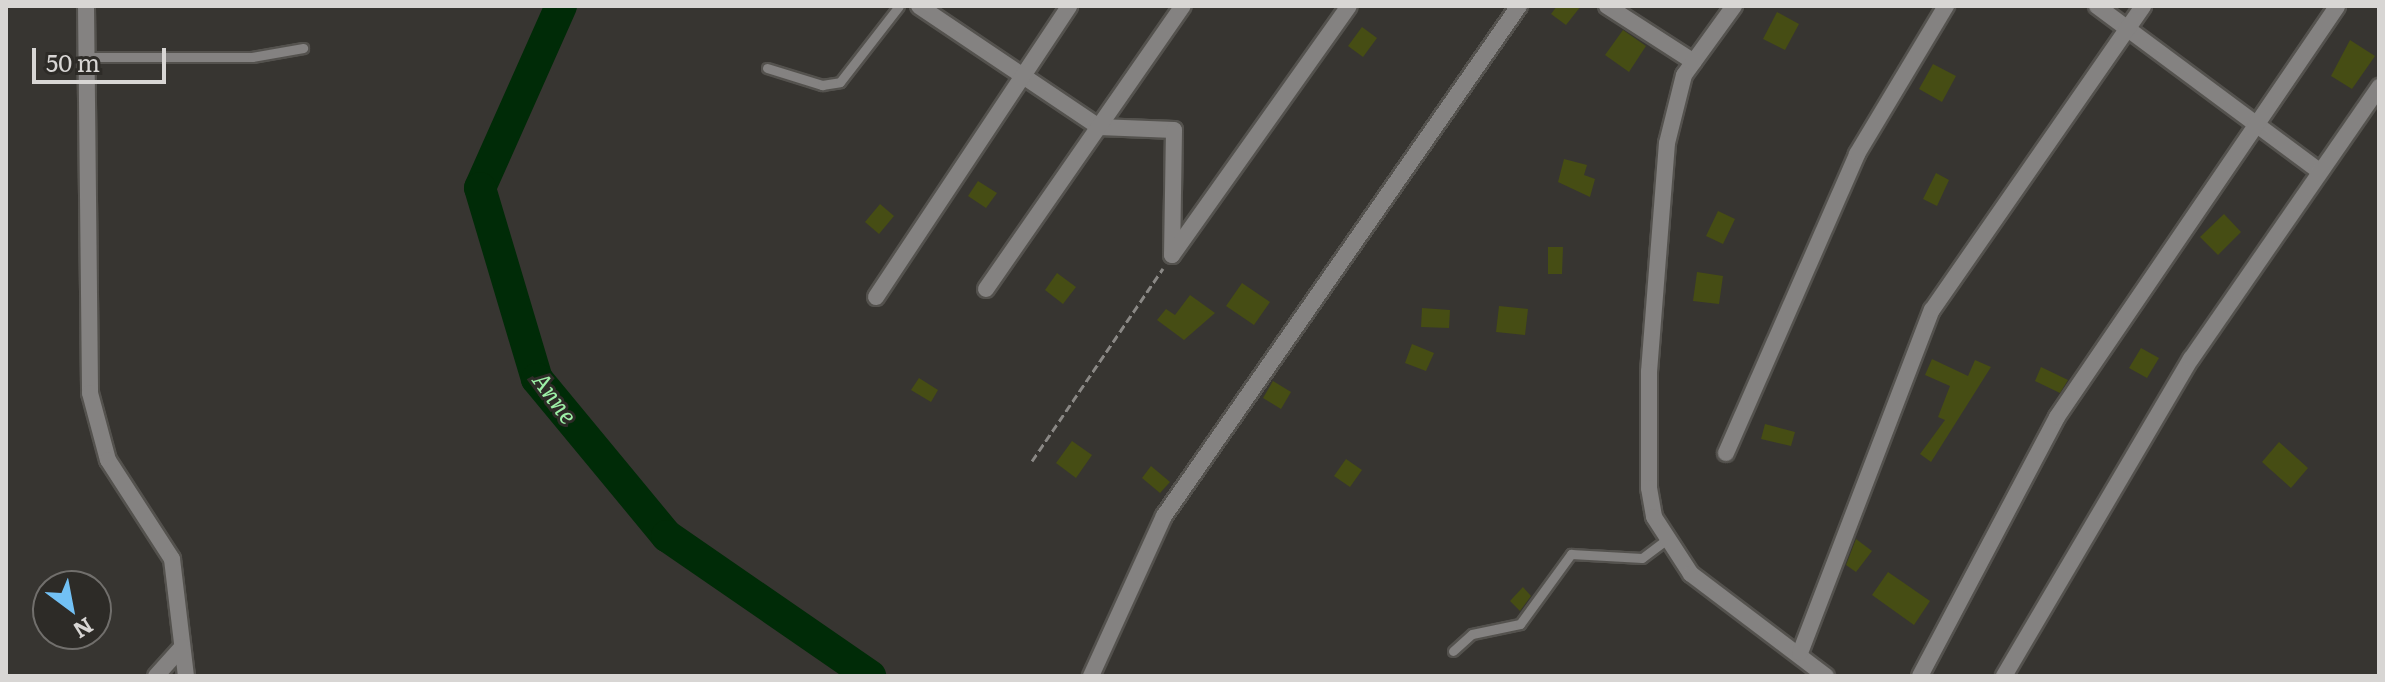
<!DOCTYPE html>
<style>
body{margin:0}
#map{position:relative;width:2385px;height:682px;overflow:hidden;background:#373531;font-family:Literata,serif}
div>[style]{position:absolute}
.river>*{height:32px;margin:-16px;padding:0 16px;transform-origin:16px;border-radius:16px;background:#002b07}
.building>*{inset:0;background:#464d14}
.path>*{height:3px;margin-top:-1.5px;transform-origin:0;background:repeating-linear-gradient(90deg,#8a8885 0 8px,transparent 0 12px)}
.roads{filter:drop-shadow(2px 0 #54524e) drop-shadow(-2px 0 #54524e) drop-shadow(0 2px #54524e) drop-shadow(0 -2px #54524e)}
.service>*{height:9px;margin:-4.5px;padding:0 4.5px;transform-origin:4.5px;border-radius:4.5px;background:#848281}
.minor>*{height:16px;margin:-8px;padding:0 8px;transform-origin:8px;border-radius:8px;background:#848281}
span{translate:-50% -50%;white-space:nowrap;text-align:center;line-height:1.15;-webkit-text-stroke:6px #2d2b27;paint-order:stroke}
.water-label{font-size:24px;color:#9defa6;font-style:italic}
.frame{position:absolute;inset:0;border:8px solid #d8d6d4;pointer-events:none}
.north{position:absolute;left:32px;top:570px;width:80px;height:80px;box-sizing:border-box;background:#2d2b27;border:2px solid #716f6c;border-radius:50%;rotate:148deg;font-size:22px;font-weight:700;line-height:32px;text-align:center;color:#d8d6d4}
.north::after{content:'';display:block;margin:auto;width:28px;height:36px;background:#72c1f5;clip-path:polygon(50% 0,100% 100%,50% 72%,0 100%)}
.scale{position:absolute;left:32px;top:48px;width:134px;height:36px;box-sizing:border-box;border:4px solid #d8d6d4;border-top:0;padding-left:10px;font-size:24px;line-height:28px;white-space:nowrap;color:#d8d6d4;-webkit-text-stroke:6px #2d2b27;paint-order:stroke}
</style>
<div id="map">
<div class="river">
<i style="left:561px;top:6px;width:199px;rotate:114deg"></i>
<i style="left:480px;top:188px;width:199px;rotate:73.4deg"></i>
<i style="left:537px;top:379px;width:204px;rotate:50.4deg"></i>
<i style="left:667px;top:536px;width:247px;rotate:34.6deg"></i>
</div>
<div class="building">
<i style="clip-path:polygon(1557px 6px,1581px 6px,1566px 25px,1551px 14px)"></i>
<i style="clip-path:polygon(1777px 12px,1799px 24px,1785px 50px,1763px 39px)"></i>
<i style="clip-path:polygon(1362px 27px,1377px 38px,1363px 57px,1348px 46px)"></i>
<i style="clip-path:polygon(1623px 30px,1646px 46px,1629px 72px,1605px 55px)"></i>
<i style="clip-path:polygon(2350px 40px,2375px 56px,2352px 89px,2331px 76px)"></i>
<i style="clip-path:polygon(1933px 64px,1956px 76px,1942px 102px,1919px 89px)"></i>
<i style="clip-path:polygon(1564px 159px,1587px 165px,1584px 175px,1595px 179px,1590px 197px,1558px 182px)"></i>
<i style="clip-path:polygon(1936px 173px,1949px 180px,1937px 206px,1923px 199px)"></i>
<i style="clip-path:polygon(978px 181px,997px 193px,986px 208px,968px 196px)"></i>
<i style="clip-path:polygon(880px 204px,894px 216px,879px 234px,865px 222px)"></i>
<i style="clip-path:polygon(1718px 211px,1735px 219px,1723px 244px,1706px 236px)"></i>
<i style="clip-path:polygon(2224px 214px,2241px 232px,2218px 255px,2200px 237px)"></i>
<i style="clip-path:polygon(1548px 247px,1563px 247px,1562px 274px,1548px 274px)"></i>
<i style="clip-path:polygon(1697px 272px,1723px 276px,1719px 304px,1693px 301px)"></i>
<i style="clip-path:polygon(1057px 273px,1076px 287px,1063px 304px,1045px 290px)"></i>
<i style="clip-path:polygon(1242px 283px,1270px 302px,1254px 325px,1226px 306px)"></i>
<i style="clip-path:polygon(1190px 295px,1215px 313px,1184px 340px,1157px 320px,1166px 309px,1175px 315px)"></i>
<i style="clip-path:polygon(1499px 306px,1528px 309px,1525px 335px,1496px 332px)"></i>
<i style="clip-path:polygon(1422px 308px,1450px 310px,1449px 328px,1421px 327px)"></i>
<i style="clip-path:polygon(1412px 344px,1434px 353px,1426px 371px,1405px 363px)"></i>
<i style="clip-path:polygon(2141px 348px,2159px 358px,2147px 378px,2129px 368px)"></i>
<i style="clip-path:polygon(1932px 359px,1968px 376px,1975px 360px,1991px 367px,1931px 462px,1920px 454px,1945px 420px,1938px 417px,1950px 386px,1925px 375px)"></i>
<i style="clip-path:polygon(2041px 367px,2068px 380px,2060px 393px,2035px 381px)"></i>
<i style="clip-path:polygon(919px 378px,938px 390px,931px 402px,911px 390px)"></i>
<i style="clip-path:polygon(1273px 381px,1291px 392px,1281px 409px,1263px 398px)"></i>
<i style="clip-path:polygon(1765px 424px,1795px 432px,1791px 446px,1761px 439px)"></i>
<i style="clip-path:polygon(1072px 441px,1092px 455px,1076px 478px,1056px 463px)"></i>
<i style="clip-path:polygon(2279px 442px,2308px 468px,2291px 488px,2262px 462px)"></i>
<i style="clip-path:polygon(1346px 459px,1362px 470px,1350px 487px,1334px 476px)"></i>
<i style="clip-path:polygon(1151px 466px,1170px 482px,1160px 493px,1142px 478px)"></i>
<i style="clip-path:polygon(1856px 539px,1872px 551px,1856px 572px,1846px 565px)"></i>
<i style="clip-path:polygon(1888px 572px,1930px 601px,1914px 625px,1872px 595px)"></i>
<i style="clip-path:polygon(1523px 587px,1531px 596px,1520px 611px,1510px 601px)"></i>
</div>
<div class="path">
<i style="left:1032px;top:461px;width:233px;rotate:-55.8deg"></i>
</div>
<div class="roads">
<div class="service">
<i style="left:87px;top:57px;width:165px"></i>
<i style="left:252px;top:57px;width:52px;rotate:-10deg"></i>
<i style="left:767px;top:68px;width:58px;rotate:17.2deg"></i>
<i style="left:822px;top:85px;width:18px;rotate:-9deg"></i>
<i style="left:840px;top:82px;width:96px;rotate:-52.2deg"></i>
<i style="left:1453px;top:651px;width:25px;rotate:-42deg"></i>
<i style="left:1472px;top:634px;width:49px;rotate:-11.8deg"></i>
<i style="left:1520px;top:624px;width:87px;rotate:-53.9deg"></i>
<i style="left:1571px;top:554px;width:71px;rotate:3.2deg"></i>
<i style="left:1642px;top:558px;width:31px;rotate:-37deg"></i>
</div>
<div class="minor">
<i style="left:86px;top:6px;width:387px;rotate:89.4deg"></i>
<i style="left:90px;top:393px;width:69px;rotate:75deg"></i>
<i style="left:108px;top:460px;width:118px;rotate:57.1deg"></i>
<i style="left:172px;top:559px;width:118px;rotate:83.2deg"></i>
<i style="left:919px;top:6px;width:217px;rotate:33.9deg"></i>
<i style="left:1099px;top:127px;width:75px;rotate:2.3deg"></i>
<i style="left:1174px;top:130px;width:125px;rotate:90.9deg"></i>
<i style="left:1607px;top:6px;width:103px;rotate:32.8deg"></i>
<i style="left:1734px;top:6px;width:85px;rotate:125.9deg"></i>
<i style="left:1684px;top:75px;width:70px;rotate:104deg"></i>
<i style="left:1667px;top:143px;width:230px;rotate:94.5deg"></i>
<i style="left:1649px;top:372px;width:116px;rotate:90deg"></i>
<i style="left:1649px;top:488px;width:29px;rotate:80deg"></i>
<i style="left:1654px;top:517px;width:68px;rotate:57deg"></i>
<i style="left:1691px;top:574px;width:169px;rotate:37.1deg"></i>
<i style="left:2097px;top:6px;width:275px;rotate:36.6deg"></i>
<i style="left:1172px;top:255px;width:305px;rotate:-54.6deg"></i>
<i style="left:986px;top:289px;width:345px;rotate:-55.2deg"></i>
<i style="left:876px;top:297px;width:349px;rotate:-56.4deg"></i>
<i style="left:1726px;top:453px;width:326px;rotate:-66.3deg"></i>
<i style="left:1857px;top:154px;width:173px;rotate:-59deg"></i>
<i style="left:1800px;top:653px;width:368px;rotate:-69deg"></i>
<i style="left:1932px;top:310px;width:370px;rotate:-55.2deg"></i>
<i style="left:156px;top:676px;width:39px;rotate:-48deg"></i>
<i style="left:1091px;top:676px;width:176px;rotate:-65.5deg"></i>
<i style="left:1164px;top:516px;width:621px;rotate:-55.16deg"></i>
<i style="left:1920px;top:676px;width:293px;rotate:-62.1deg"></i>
<i style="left:2057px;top:417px;width:497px;rotate:-55.7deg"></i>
<i style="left:2004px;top:676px;width:368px;rotate:-59.5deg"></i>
<i style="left:2191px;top:359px;width:331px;rotate:-55.3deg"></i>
</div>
</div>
<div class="water-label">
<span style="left:556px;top:397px;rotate:54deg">Anne</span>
</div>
<div class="frame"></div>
<div class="north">N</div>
<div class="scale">50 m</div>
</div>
